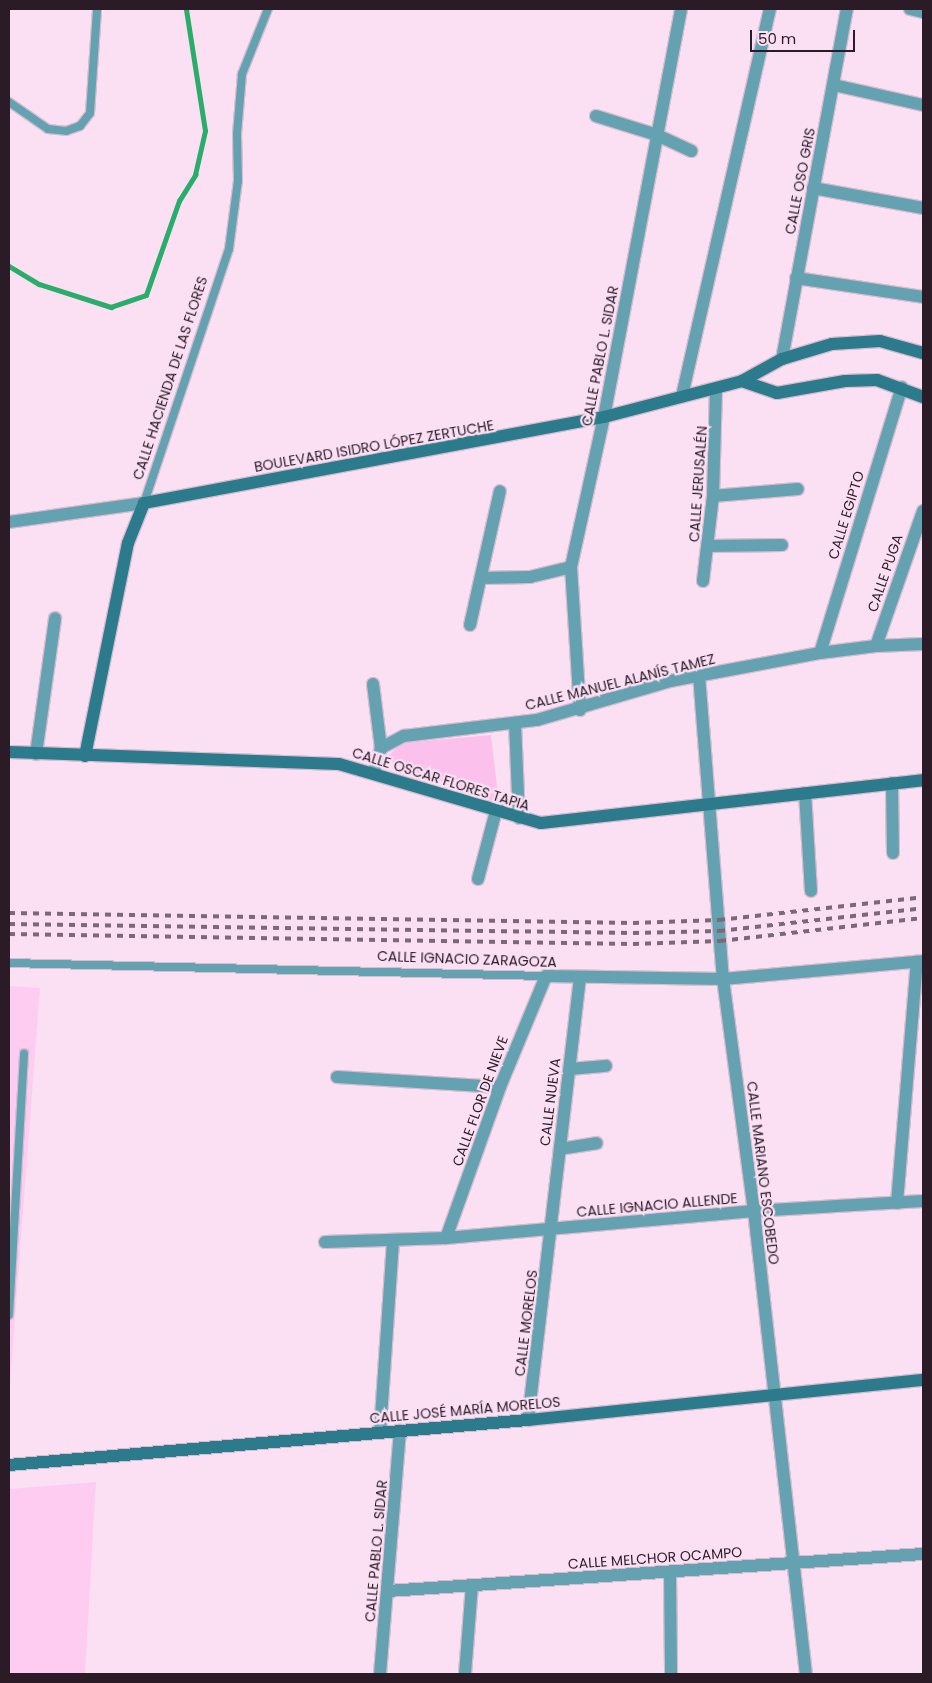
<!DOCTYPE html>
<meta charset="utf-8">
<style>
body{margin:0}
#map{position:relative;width:932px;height:1683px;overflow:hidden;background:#fbe0f4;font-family:Poppins,sans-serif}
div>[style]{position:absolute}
.built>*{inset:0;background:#feccf1}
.green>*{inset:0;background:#fbc1ec}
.stream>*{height:4.5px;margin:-2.25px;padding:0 2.25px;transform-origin:2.25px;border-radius:2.25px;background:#2aad6b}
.roads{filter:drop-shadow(1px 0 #d6bdcf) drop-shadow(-1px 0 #d6bdcf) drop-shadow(0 1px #d6bdcf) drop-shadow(0 -1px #d6bdcf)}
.lane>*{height:8px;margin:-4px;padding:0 4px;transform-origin:4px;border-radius:4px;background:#65a2b1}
.street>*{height:12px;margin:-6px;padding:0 6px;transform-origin:6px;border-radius:6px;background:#65a2b1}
.secondary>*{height:12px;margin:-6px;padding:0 6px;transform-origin:6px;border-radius:6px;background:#2b7b8d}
.rail>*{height:4px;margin-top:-2px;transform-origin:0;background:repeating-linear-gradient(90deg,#7c6877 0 6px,transparent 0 12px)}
span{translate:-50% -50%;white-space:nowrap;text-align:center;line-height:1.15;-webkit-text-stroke:4.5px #fbe0f4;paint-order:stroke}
.street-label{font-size:14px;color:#2b1b27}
.frame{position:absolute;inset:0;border:10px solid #2b1b27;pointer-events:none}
.scale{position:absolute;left:750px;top:30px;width:105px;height:22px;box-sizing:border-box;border:2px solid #2b1b27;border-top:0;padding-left:6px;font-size:15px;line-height:18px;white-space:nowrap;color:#2b1b27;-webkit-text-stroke:4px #fbe0f4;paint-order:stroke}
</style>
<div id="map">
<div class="built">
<i style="clip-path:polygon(9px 986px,40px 988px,9px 1398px)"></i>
<i style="clip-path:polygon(96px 1482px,85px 1674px,9px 1674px,9px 1489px)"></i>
</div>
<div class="green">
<i style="clip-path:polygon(491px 735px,499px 803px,384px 760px,402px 743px)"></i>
</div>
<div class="stream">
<i style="left:9px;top:266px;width:35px;rotate:31deg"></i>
<i style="left:39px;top:284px;width:76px;rotate:17.7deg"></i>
<i style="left:111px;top:307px;width:37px;rotate:-19deg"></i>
<i style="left:146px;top:295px;width:100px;rotate:-70.7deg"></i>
<i style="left:179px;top:201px;width:31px;rotate:-58deg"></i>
<i style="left:195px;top:175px;width:45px;rotate:-77.2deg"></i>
<i style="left:205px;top:131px;width:123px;rotate:-98.9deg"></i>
</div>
<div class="roads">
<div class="lane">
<i style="left:9px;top:102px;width:47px;rotate:34.7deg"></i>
<i style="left:48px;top:129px;width:18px;rotate:6deg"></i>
<i style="left:66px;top:131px;width:15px;rotate:-20deg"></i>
<i style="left:80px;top:126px;width:16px;rotate:-52deg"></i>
<i style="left:90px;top:113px;width:104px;rotate:-86.1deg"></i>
<i style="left:144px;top:503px;width:268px;rotate:-71.5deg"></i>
<i style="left:229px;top:249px;width:69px;rotate:-82.5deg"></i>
<i style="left:238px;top:181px;width:47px;rotate:-91.2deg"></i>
<i style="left:237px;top:134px;width:60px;rotate:-85.2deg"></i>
<i style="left:242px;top:74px;width:70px;rotate:-68.2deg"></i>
<i style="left:9px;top:963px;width:537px;rotate:1.39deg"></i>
<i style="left:9px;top:1315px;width:262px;rotate:-86.7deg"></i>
</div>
<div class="street">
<i style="left:910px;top:9px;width:13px;rotate:13deg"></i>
<i style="left:834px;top:85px;width:91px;rotate:12.7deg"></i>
<i style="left:596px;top:116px;width:64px;rotate:17.3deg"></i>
<i style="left:657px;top:135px;width:38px;rotate:25deg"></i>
<i style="left:813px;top:188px;width:112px;rotate:10.3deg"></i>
<i style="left:796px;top:278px;width:128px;rotate:8.5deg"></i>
<i style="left:782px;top:359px;width:356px;rotate:-79.5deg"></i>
<i style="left:682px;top:396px;width:397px;rotate:-77.2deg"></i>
<i style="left:713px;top:496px;width:85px;rotate:-4.7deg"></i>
<i style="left:9px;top:522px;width:136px;rotate:-8deg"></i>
<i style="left:709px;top:546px;width:73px;rotate:-0.8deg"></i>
<i style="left:481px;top:578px;width:49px;rotate:-1.2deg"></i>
<i style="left:530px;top:577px;width:42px;rotate:-13.7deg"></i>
<i style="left:703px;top:581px;width:86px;rotate:-83.3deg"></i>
<i style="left:713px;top:496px;width:107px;rotate:-88.4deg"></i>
<i style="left:470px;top:625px;width:137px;rotate:-77.4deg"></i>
<i style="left:876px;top:646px;width:143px;rotate:-70.8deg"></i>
<i style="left:820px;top:653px;width:278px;rotate:-72.9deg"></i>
<i style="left:699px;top:675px;width:305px;rotate:85.5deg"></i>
<i style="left:723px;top:979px;width:234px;rotate:82.4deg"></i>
<i style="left:754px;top:1211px;width:466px;rotate:83.6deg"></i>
<i style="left:373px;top:684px;width:64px;rotate:82.9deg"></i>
<i style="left:580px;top:710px;width:143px;rotate:-93.6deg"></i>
<i style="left:571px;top:567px;width:154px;rotate:-77.6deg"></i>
<i style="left:604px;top:417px;width:415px;rotate:-79.3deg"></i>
<i style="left:515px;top:723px;width:95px;rotate:87.6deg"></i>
<i style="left:36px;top:754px;width:137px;rotate:-82deg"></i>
<i style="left:374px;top:772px;width:25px;rotate:-74deg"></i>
<i style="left:381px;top:748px;width:26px;rotate:-28deg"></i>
<i style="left:404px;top:736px;width:134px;rotate:-6.9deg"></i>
<i style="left:537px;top:720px;width:139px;rotate:-16.3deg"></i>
<i style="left:670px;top:681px;width:153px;rotate:-10.6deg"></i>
<i style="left:820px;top:653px;width:56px;rotate:-7.1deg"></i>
<i style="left:876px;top:646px;width:47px;rotate:-2.4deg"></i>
<i style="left:892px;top:783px;width:70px;rotate:89.2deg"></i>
<i style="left:805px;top:793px;width:98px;rotate:86.5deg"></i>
<i style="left:478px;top:879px;width:70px;rotate:-75.2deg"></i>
<i style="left:570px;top:1069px;width:36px;rotate:-5deg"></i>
<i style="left:337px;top:1077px;width:163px;rotate:3.5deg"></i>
<i style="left:560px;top:1149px;width:37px;rotate:-9deg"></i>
<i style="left:897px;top:1203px;width:242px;rotate:-85.3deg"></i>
<i style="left:446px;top:1238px;width:160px;rotate:-70.3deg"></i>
<i style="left:500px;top:1087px;width:120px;rotate:-67.5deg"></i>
<i style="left:546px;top:976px;width:177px;rotate:1deg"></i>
<i style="left:723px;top:979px;width:201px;rotate:-5.1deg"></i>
<i style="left:325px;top:1242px;width:121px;rotate:-1.9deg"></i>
<i style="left:446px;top:1238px;width:309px;rotate:-5deg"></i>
<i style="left:754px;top:1211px;width:169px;rotate:-3.4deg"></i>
<i style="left:528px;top:1420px;width:445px;rotate:-83.3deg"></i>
<i style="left:380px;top:1432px;width:192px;rotate:-86.1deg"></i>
<i style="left:670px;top:1572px;width:102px;rotate:89.4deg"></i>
<i style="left:388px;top:1591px;width:536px;rotate:-3.96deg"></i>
<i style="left:380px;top:1674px;width:244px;rotate:-85.3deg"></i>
<i style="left:465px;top:1674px;width:88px;rotate:-85.5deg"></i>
</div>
<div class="secondary">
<i style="left:742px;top:381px;width:37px;rotate:19deg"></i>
<i style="left:777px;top:393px;width:69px;rotate:-10deg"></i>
<i style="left:845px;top:381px;width:32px;rotate:-2deg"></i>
<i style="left:877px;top:380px;width:49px;rotate:20.3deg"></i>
<i style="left:9px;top:752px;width:330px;rotate:2.1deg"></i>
<i style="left:339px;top:764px;width:210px;rotate:16.3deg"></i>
<i style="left:541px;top:823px;width:384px;rotate:-6.4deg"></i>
<i style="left:85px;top:756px;width:217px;rotate:-78.6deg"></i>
<i style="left:128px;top:543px;width:43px;rotate:-68.2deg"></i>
<i style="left:144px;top:503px;width:468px;rotate:-10.6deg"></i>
<i style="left:604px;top:417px;width:143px;rotate:-14.6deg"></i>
<i style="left:742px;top:381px;width:46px;rotate:-28.8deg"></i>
<i style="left:782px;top:359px;width:52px;rotate:-16.7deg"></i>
<i style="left:832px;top:344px;width:48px;rotate:-3.6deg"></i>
<i style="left:880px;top:341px;width:45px;rotate:15.6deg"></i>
<i style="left:9px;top:1465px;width:521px;rotate:-4.96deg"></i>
<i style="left:528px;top:1420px;width:397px;rotate:-5.8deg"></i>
</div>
</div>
<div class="rail">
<i style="left:9px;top:913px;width:624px;rotate:0.92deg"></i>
<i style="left:633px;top:923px;width:86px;rotate:-2deg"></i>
<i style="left:719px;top:920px;width:205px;rotate:-6.4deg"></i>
<i style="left:9px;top:924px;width:624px;rotate:0.83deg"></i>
<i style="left:633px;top:933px;width:86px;rotate:-1.3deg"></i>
<i style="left:719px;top:931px;width:205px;rotate:-6.4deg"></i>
<i style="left:9px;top:934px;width:624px;rotate:0.92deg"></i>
<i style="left:633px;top:944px;width:87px;rotate:-2deg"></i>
<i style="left:720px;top:941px;width:204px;rotate:-6.5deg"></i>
</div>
<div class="street-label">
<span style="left:800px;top:181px;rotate:-79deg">CALLE OSO GRIS</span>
<span style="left:600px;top:356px;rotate:-79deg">CALLE PABLO L. SIDAR</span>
<span style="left:170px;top:378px;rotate:-72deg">CALLE HACIENDA DE LAS FLORES</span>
<span style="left:374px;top:446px;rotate:-10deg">BOULEVARD ISIDRO LÓPEZ ZERTUCHE</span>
<span style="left:698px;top:484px;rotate:-86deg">CALLE JERUSALÉN</span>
<span style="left:846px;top:515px;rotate:-73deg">CALLE EGIPTO</span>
<span style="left:885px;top:573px;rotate:-71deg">CALLE PUGA</span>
<span style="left:620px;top:682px;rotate:-14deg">CALLE MANUEL ALANÍS TAMEZ</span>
<span style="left:441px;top:779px;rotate:17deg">CALLE OSCAR FLORES TAPIA</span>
<span style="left:467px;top:959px;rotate:2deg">CALLE IGNACIO ZARAGOZA</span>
<span style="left:480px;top:1101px;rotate:-70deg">CALLE FLOR DE NIEVE</span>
<span style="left:550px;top:1102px;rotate:-83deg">CALLE NUEVA</span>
<span style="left:763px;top:1173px;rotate:83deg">CALLE MARIANO ESCOBEDO</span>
<span style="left:657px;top:1205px;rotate:-5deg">CALLE IGNACIO ALLENDE</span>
<span style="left:526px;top:1323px;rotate:-83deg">CALLE MORELOS</span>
<span style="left:465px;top:1410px;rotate:-5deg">CALLE JOSÉ MARÍA MORELOS</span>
<span style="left:376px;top:1551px;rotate:-85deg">CALLE PABLO L. SIDAR</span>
<span style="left:655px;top:1558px;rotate:-4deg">CALLE MELCHOR OCAMPO</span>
</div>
<div class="frame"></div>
<div class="scale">50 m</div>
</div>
